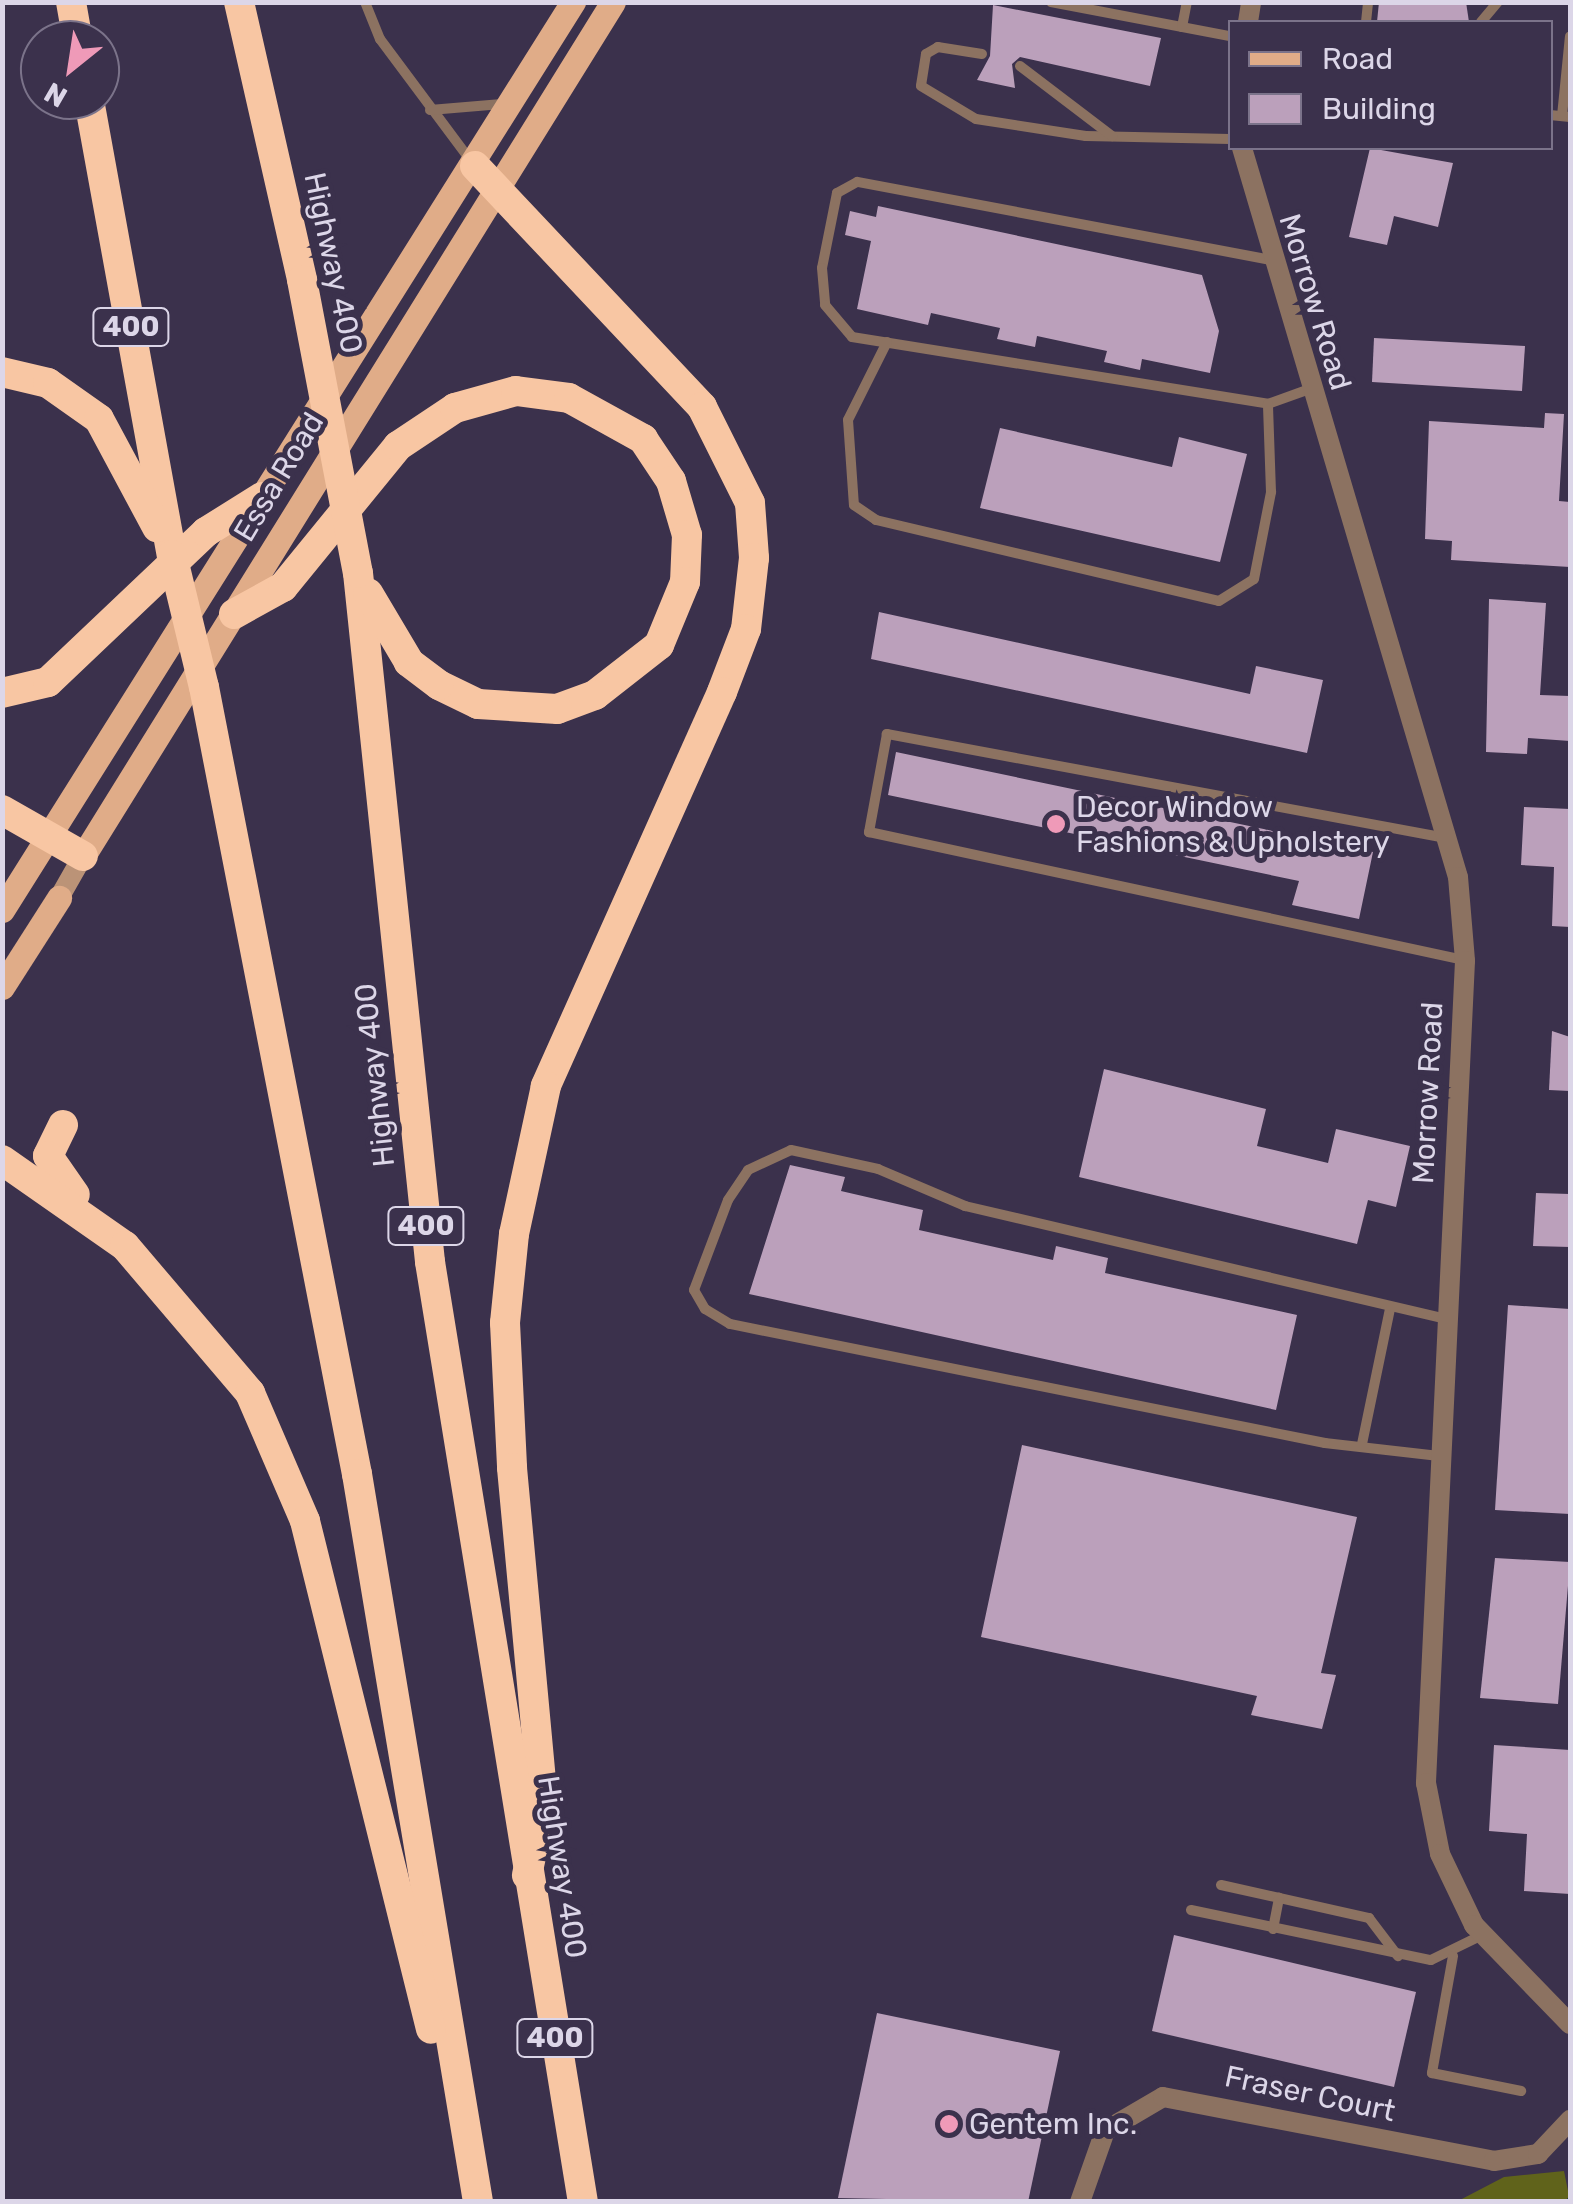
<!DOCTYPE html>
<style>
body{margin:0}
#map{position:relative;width:1573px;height:2204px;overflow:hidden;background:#3b314c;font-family:Rubik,sans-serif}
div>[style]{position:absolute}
.forest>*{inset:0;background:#60631b}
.stream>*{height:6px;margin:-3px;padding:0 3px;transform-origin:3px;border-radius:3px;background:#02214f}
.building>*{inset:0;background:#bba0bb}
.lane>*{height:10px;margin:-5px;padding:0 5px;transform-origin:5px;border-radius:5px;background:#8c7261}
.street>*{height:20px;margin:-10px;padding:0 10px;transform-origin:10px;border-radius:10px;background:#8c7261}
.secondary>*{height:20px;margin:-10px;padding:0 10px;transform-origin:10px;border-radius:10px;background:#bb9377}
.primary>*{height:25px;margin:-12.5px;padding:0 12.5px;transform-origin:12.5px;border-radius:12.5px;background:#e0ac88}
.highway>*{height:30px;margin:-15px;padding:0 15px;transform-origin:15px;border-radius:15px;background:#f8c6a3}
.highway-bridge>*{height:30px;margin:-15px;padding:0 15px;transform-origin:15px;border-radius:15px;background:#f8c6a3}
.dots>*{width:28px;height:28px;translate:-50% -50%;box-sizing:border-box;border:5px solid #3b314c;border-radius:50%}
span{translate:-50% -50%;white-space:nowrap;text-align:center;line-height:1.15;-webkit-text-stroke:10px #3b314c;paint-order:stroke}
.shield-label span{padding:2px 8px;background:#3b314c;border:2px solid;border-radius:8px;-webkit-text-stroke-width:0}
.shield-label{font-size:28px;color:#dcd6e8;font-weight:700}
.street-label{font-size:30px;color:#dcd6e8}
.poi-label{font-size:30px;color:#dcd6e8}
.left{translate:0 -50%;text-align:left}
.frame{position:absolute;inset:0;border:5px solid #dcd6e8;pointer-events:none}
.legend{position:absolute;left:1228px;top:20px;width:325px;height:130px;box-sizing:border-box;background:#3b314c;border:2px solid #7b738a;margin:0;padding:12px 18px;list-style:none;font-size:30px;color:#dcd6e8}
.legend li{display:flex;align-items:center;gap:20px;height:50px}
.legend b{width:50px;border:2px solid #7b738a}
.north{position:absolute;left:20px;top:20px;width:100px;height:100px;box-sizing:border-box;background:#3b314c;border:2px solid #7b738a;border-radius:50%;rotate:210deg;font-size:28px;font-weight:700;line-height:40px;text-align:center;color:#dcd6e8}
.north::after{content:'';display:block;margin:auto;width:35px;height:45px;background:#ef9ab8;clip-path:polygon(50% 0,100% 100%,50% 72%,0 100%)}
</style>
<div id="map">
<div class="forest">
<i style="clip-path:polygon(1564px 2171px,1570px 2201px,1458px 2201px,1504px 2177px)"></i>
</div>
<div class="stream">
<i style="left:1569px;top:2202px;width:2px;rotate:-63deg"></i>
</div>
<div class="building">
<i style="clip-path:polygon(1379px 2px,1466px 2px,1469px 22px,1377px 22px)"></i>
<i style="clip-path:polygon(993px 5px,1161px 38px,1150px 86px,1020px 57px,1012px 64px,1015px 88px,977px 80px,990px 56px)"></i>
<i style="clip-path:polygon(1370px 148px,1453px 163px,1438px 227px,1394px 216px,1387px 245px,1349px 237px)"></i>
<i style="clip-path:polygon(878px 206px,1202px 275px,1219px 331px,1210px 373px,1142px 359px,1140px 370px,1104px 362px,1107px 351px,1037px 336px,1035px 347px,997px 339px,1000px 328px,931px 313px,928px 325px,857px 309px,871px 241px,845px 235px,850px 211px,876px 217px)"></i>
<i style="clip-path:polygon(1374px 338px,1525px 346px,1522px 391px,1372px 382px)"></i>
<i style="clip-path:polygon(1545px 413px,1564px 414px,1559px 501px,1570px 502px,1570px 567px,1451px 560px,1452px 541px,1425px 539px,1429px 421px,1544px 428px)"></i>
<i style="clip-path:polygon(1000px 428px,1172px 467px,1179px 437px,1247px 454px,1220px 562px,980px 508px)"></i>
<i style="clip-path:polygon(1489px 599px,1546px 603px,1540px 695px,1570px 696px,1570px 741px,1528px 738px,1527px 754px,1486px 752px)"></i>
<i style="clip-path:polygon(879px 612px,1250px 694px,1256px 666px,1323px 680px,1307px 753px,871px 659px)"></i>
<i style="clip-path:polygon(896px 752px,1373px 852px,1359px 919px,1292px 905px,1299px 881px,888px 795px)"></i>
<i style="clip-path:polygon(1524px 807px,1570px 809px,1570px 927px,1552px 926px,1554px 867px,1521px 865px)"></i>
<i style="clip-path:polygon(1552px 1031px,1570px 1037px,1570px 1091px,1549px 1090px)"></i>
<i style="clip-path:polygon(1104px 1069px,1266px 1109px,1257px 1146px,1328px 1163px,1336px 1129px,1410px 1146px,1396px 1207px,1368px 1200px,1357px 1244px,1079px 1177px)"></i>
<i style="clip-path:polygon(790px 1165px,845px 1177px,841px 1191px,923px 1210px,919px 1230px,1053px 1260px,1056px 1246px,1108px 1258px,1105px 1273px,1297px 1315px,1276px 1410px,749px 1294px)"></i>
<i style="clip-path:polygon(1536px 1193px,1570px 1194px,1570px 1247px,1533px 1246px)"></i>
<i style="clip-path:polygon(1508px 1305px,1570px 1309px,1570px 1514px,1495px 1510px)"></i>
<i style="clip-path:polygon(1022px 1445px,1357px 1517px,1321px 1673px,1336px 1675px,1322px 1729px,1251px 1715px,1257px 1696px,981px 1637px)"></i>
<i style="clip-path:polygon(1495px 1558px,1570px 1562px,1558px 1704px,1480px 1698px)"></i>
<i style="clip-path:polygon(1494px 1745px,1570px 1750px,1570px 1894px,1524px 1891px,1527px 1834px,1489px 1831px)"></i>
<i style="clip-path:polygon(1174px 1935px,1416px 1992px,1394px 2087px,1152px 2031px)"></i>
<i style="clip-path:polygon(877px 2013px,1060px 2051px,1028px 2202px,838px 2198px)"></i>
</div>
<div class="lane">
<i style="left:365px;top:2px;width:40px;rotate:68deg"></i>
<i style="left:380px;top:39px;width:152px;rotate:53.3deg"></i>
<i style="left:1051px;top:2px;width:182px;rotate:10.8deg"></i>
<i style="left:1366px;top:22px;width:20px;rotate:-84deg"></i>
<i style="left:1481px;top:22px;width:26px;rotate:-50deg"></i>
<i style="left:1182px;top:27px;width:25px;rotate:-79deg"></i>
<i style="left:982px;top:54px;width:45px;rotate:-171deg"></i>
<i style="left:938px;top:47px;width:14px;rotate:150deg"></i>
<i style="left:926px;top:54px;width:32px;rotate:99deg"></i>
<i style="left:921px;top:86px;width:64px;rotate:31deg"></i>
<i style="left:976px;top:119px;width:111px;rotate:8.8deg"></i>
<i style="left:1086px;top:136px;width:144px;rotate:1.2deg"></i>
<i style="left:1020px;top:66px;width:116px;rotate:37.3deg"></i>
<i style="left:430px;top:110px;width:72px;rotate:-4.8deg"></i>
<i style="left:1550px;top:115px;width:20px;rotate:6deg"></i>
<i style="left:1562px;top:116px;width:80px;rotate:-84.3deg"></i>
<i style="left:1271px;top:260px;width:421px;rotate:-169.3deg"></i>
<i style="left:857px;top:182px;width:23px;rotate:151deg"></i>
<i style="left:837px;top:193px;width:76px;rotate:101.3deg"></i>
<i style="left:822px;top:268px;width:37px;rotate:85deg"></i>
<i style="left:825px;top:305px;width:42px;rotate:49.8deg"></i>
<i style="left:852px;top:337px;width:421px;rotate:9.1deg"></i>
<i style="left:1268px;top:404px;width:45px;rotate:-19.7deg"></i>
<i style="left:887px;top:342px;width:87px;rotate:116.6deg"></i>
<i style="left:848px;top:420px;width:85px;rotate:86deg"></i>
<i style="left:854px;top:505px;width:27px;rotate:34deg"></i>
<i style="left:876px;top:520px;width:352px;rotate:13.3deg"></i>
<i style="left:1219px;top:601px;width:41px;rotate:-32.2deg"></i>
<i style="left:1254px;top:579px;width:89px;rotate:-78.9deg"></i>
<i style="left:1271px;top:492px;width:88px;rotate:-92deg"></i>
<i style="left:1446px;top:838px;width:569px;rotate:-169.46deg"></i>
<i style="left:887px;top:734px;width:100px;rotate:100.4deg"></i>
<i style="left:869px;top:832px;width:609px;rotate:12.14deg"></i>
<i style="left:1362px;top:1444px;width:138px;rotate:-78.3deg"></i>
<i style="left:1439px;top:1456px;width:115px;rotate:-173.5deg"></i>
<i style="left:1325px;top:1443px;width:607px;rotate:-168.69deg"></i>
<i style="left:730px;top:1324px;width:29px;rotate:-149deg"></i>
<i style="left:705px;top:1309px;width:22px;rotate:-120deg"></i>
<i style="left:694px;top:1290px;width:96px;rotate:-69.3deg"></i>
<i style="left:728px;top:1200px;width:36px;rotate:-56deg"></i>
<i style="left:748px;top:1170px;width:47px;rotate:-24.9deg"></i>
<i style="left:791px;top:1150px;width:89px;rotate:12.3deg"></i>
<i style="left:878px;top:1169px;width:95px;rotate:23deg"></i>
<i style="left:965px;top:1206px;width:495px;rotate:13.2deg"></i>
<i style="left:1221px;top:1885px;width:152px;rotate:12.6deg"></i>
<i style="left:1369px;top:1918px;width:48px;rotate:52.7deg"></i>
<i style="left:1191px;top:1910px;width:245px;rotate:11.8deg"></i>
<i style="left:1431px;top:1960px;width:57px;rotate:-26.1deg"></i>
<i style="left:1273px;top:1929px;width:32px;rotate:-79deg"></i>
<i style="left:1453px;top:1956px;width:119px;rotate:100.2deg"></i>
<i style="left:1432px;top:2073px;width:91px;rotate:11.4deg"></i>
</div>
<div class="street">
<i style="left:1248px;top:22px;width:20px;rotate:-81deg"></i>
<i style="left:1242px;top:148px;width:760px;rotate:73.5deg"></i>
<i style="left:1458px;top:877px;width:84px;rotate:85.2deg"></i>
<i style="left:1465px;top:961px;width:823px;rotate:92.72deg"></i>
<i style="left:1426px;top:1783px;width:72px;rotate:78.8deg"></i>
<i style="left:1440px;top:1854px;width:79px;rotate:64.4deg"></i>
<i style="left:1474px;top:1925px;width:138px;rotate:45.9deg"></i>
<i style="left:1080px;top:2202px;width:75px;rotate:-70.6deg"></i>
<i style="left:1105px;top:2131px;width:67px;rotate:-30.4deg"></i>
<i style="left:1163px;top:2097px;width:337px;rotate:10.9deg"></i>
<i style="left:1494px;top:2161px;width:45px;rotate:-9deg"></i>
<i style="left:1538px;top:2154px;width:47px;rotate:-46.7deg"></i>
</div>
<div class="secondary">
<i style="left:59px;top:898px;width:48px;rotate:-60.3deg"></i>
</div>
<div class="primary">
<i style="left:83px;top:856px;width:1005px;rotate:-58.18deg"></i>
<i style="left:2px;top:910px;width:1073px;rotate:-57.84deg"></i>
<i style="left:2px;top:987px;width:106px;rotate:-57.4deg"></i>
</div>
<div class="highway">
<i style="left:71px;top:2px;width:39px;rotate:80deg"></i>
<i style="left:239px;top:2px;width:285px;rotate:77.2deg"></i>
<i style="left:89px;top:100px;width:463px;rotate:79.7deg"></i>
<i style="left:475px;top:166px;width:331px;rotate:46.7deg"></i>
<i style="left:702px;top:407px;width:107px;rotate:63.4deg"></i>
<i style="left:750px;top:503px;width:55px;rotate:85.8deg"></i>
<i style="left:754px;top:558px;width:71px;rotate:96.4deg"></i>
<i style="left:746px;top:629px;width:67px;rotate:110.9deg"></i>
<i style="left:722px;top:692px;width:432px;rotate:114.1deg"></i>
<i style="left:546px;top:1086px;width:151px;rotate:102.2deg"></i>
<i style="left:514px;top:1234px;width:89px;rotate:95.8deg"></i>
<i style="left:505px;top:1323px;width:145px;rotate:87.2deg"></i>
<i style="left:512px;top:1468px;width:334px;rotate:84.7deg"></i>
<i style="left:543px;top:1801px;width:76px;rotate:102.2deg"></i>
<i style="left:2px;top:372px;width:47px;rotate:13.4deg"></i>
<i style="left:48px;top:383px;width:62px;rotate:35.2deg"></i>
<i style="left:99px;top:419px;width:123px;rotate:61.8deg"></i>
<i style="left:358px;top:573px;width:693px;rotate:84.03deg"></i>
<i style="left:430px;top:1262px;width:952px;rotate:80.76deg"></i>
<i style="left:234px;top:614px;width:56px;rotate:-28.9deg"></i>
<i style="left:283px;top:587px;width:182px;rotate:-50.8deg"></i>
<i style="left:398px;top:446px;width:69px;rotate:-33.7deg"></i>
<i style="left:455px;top:408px;width:63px;rotate:-15.6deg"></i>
<i style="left:516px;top:391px;width:53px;rotate:7.5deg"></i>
<i style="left:569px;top:398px;width:85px;rotate:29deg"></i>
<i style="left:643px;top:439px;width:50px;rotate:56.3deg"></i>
<i style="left:671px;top:481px;width:56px;rotate:73.5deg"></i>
<i style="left:687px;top:535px;width:47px;rotate:92.4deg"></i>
<i style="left:685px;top:582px;width:68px;rotate:112.4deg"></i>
<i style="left:659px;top:645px;width:81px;rotate:142deg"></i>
<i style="left:595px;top:695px;width:40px;rotate:159.8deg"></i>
<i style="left:557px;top:709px;width:79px;rotate:-176.4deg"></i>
<i style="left:478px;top:704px;width:43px;rotate:-154deg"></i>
<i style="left:439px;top:685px;width:38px;rotate:-143deg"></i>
<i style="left:409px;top:662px;width:80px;rotate:-120.7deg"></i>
<i style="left:204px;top:687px;width:802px;rotate:79deg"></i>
<i style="left:357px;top:1474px;width:738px;rotate:80.56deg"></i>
<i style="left:2px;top:693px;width:47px;rotate:-13.4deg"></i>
<i style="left:48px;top:682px;width:218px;rotate:-43.5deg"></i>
<i style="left:206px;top:532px;width:66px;rotate:-32deg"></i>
<i style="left:2px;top:810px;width:93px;rotate:29.6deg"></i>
<i style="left:63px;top:1125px;width:34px;rotate:116deg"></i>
<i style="left:48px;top:1156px;width:47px;rotate:55.3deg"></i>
<i style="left:2px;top:1160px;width:150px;rotate:35deg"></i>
<i style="left:125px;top:1246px;width:193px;rotate:49.6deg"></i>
<i style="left:250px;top:1393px;width:139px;rotate:66.7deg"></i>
<i style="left:305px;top:1521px;width:523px;rotate:76.07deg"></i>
</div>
<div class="highway-bridge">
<i style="left:302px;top:280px;width:298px;rotate:79.2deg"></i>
<i style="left:172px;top:555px;width:136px;rotate:76.4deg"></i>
</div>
<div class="dots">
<i style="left:1056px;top:824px;background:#ef9ab8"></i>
<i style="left:949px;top:2124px;background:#ef9ab8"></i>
</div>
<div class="shield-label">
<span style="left:131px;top:327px">400</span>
<span style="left:426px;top:1226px">400</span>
<span style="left:555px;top:2038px">400</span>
</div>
<div class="street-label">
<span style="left:333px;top:263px;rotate:78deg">Highway 400</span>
<span style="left:1315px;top:302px;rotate:73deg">Morrow Road</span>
<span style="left:279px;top:477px;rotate:-59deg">Essa Road</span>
<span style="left:375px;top:1075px;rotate:-96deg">Highway 400</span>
<span style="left:1428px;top:1093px;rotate:-87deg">Morrow Road</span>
<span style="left:562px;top:1867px;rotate:81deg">Highway 400</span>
<span style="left:1310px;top:2094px;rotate:12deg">Fraser Court</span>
</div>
<div class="poi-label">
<span class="left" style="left:1076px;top:824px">Decor Window<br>Fashions &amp; Upholstery</span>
<span class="left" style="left:969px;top:2124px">Gentem Inc.</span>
</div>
<div class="frame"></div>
<ul class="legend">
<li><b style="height:12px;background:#e0ac88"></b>Road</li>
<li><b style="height:28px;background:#bba0bb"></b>Building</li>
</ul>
<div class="north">N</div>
</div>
